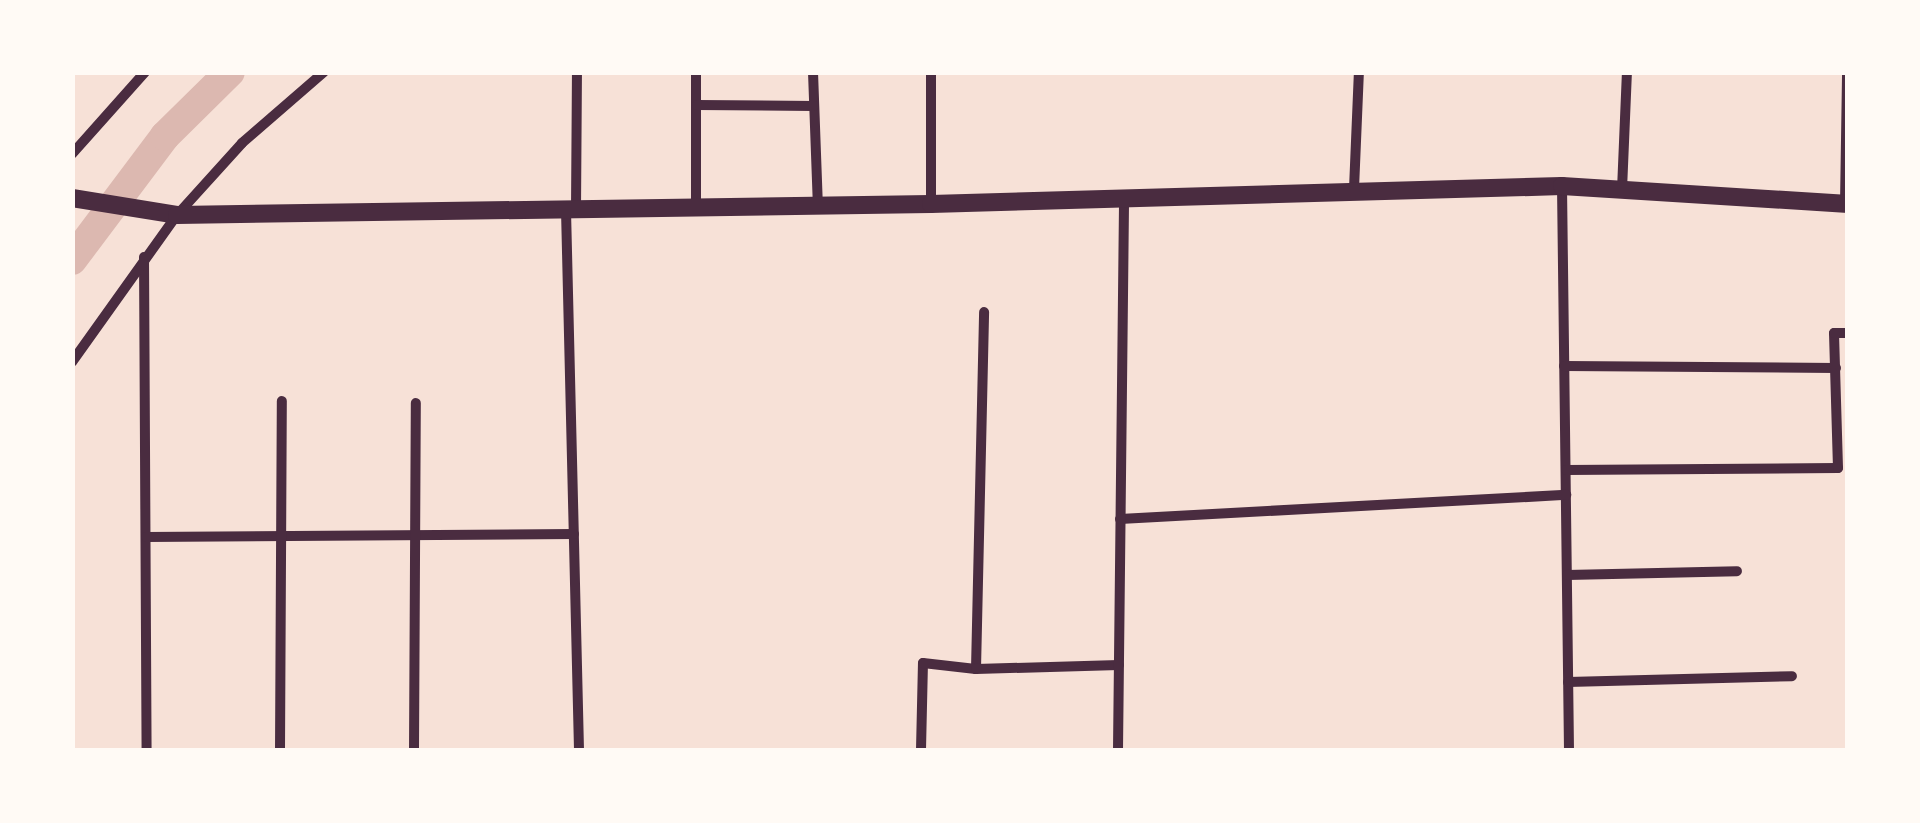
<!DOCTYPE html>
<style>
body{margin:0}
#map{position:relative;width:1920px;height:823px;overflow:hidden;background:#f7e1d7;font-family:"Sofia Sans Condensed",sans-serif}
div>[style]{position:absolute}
.canal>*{height:30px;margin:-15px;padding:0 15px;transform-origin:15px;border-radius:15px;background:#dcb8b0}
.minor>*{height:10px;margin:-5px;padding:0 5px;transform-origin:5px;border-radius:5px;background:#4a2c40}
.tertiary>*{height:18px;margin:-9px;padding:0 9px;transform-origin:9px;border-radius:9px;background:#4a2c40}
span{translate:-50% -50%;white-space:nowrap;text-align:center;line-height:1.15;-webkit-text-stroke:10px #fffaf5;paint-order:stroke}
.frame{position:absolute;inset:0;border:75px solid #fffaf5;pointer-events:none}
</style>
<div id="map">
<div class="canal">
<i style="left:72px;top:260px;width:155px;rotate:-53.1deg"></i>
<i style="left:165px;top:136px;width:91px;rotate:-44.6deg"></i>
</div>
<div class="minor">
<i style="left:696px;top:72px;width:137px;rotate:90deg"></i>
<i style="left:813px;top:72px;width:134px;rotate:87.9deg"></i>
<i style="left:697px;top:105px;width:117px;rotate:0.5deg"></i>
<i style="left:72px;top:154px;width:110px;rotate:-48.3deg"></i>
<i style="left:1562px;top:186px;width:564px;rotate:89.29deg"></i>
<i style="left:1354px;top:189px;width:117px;rotate:-87.6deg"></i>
<i style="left:1622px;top:190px;width:118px;rotate:-87.6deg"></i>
<i style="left:931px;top:204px;width:132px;rotate:-90deg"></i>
<i style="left:1845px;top:204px;width:132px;rotate:-89.1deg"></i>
<i style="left:566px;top:210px;width:540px;rotate:88.62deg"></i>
<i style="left:576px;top:210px;width:138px;rotate:-89.6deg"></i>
<i style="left:144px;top:257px;width:493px;rotate:89.7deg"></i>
<i style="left:72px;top:362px;width:181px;rotate:-54.5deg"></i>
<i style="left:177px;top:215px;width:97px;rotate:-47.9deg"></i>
<i style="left:242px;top:143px;width:108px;rotate:-40.9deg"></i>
<i style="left:1564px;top:366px;width:272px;rotate:0.4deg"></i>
<i style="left:1566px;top:470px;width:272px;rotate:-0.4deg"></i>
<i style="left:1838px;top:468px;width:135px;rotate:-91.7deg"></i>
<i style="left:1834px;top:333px;width:14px"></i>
<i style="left:1120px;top:519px;width:447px;rotate:-3.1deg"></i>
<i style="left:146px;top:537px;width:428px;rotate:-0.4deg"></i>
<i style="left:1567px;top:575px;width:170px;rotate:-1.3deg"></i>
<i style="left:976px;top:669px;width:357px;rotate:-88.7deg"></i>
<i style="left:1568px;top:682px;width:224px;rotate:-1.5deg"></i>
<i style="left:280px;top:750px;width:349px;rotate:-89.7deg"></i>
<i style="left:414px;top:750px;width:347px;rotate:-89.7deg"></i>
<i style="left:921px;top:750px;width:87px;rotate:-88.7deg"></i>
<i style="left:923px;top:663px;width:53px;rotate:6.5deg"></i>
<i style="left:976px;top:669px;width:143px;rotate:-1.6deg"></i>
<i style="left:1118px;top:750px;width:550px;rotate:-89.37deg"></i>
</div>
<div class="tertiary">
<i style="left:72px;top:198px;width:106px;rotate:9.2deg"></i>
<i style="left:177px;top:215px;width:754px;rotate:-0.84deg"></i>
<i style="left:931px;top:204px;width:631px;rotate:-1.63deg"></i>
<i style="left:1562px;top:186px;width:287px;rotate:3.6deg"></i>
</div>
<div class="frame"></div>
</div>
